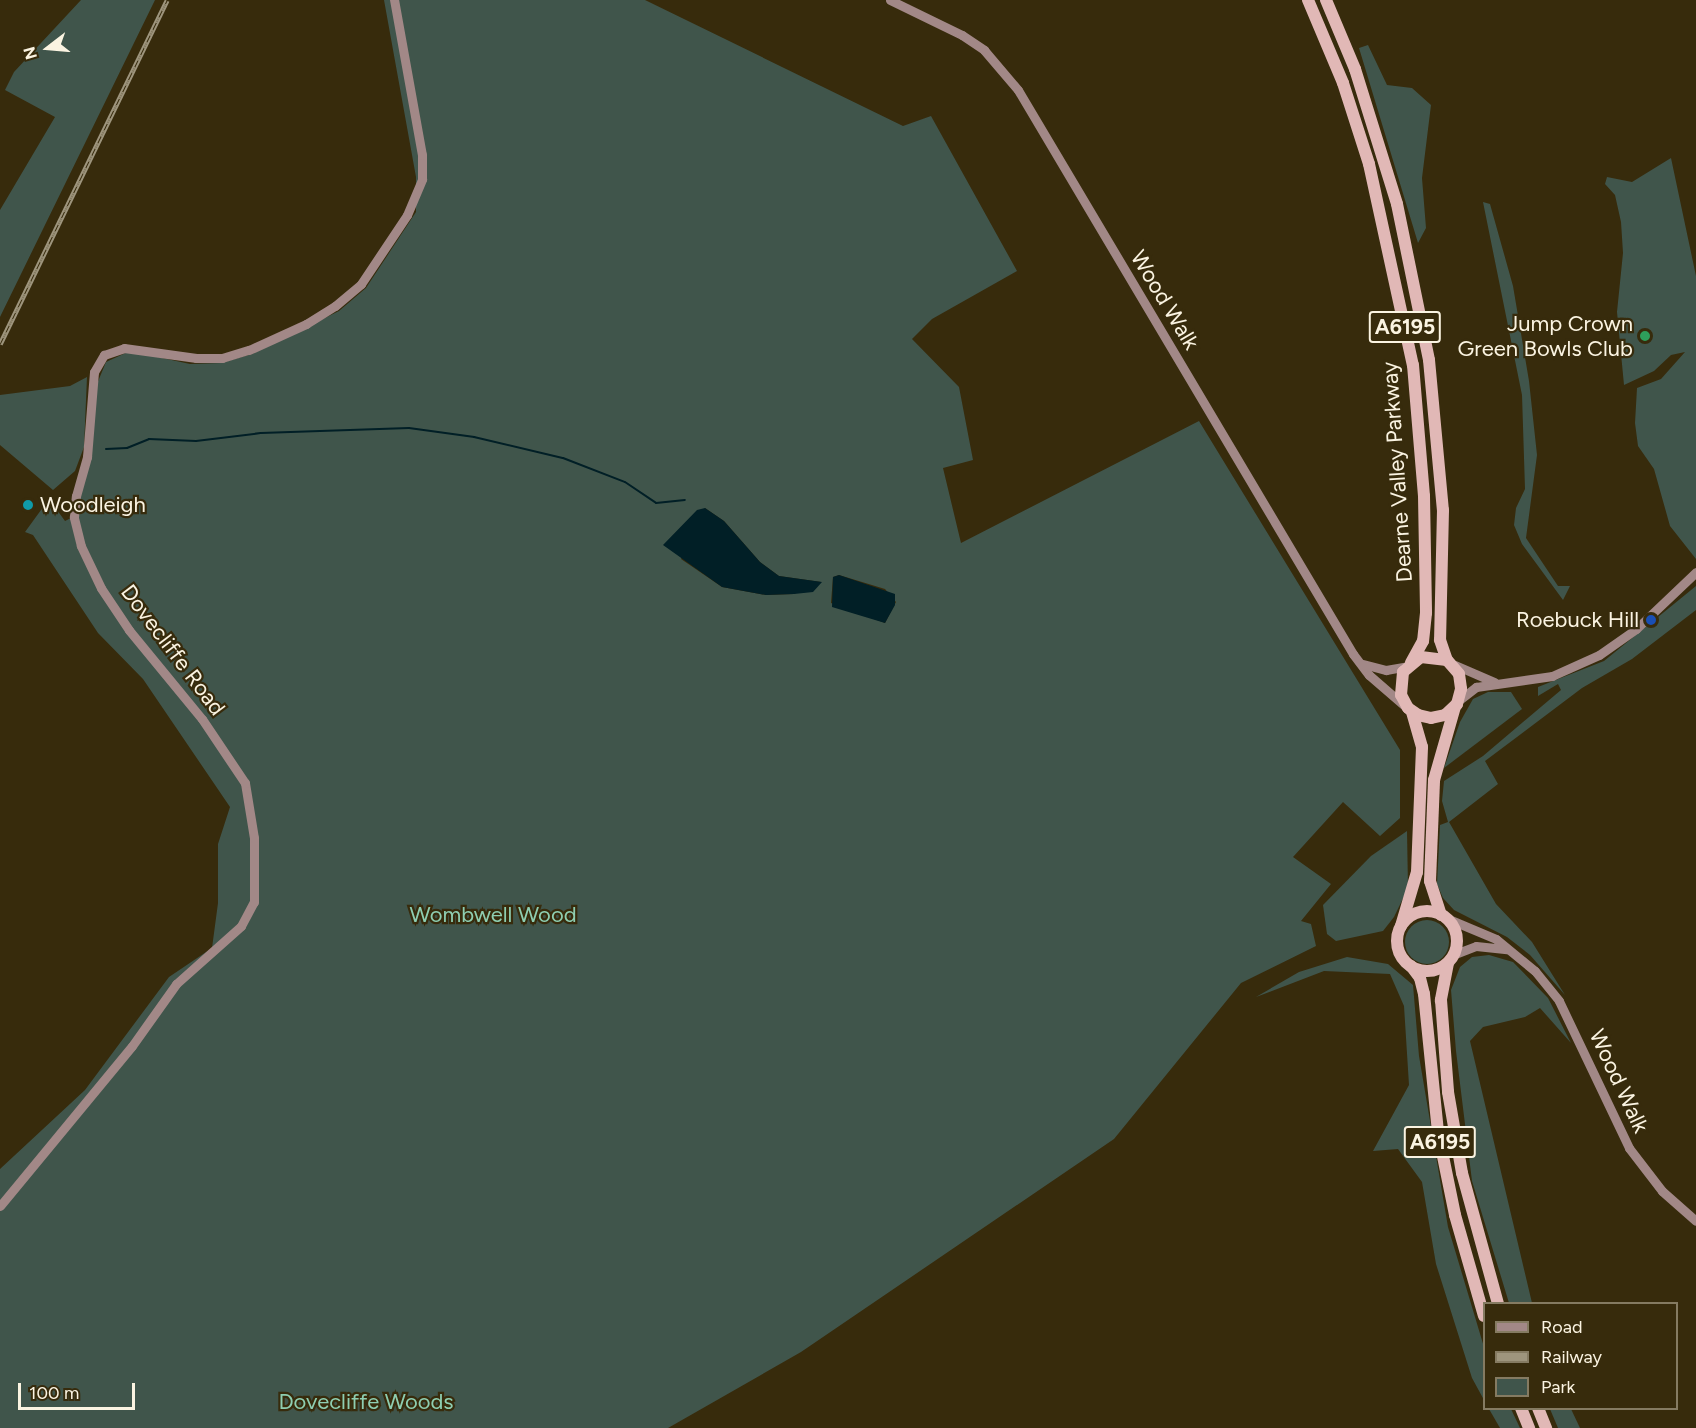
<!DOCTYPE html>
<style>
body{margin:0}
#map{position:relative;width:1696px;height:1428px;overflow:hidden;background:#372b0c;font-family:Figtree,sans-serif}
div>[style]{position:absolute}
.green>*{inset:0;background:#40554b}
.round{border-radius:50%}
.water>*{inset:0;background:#011f26}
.stream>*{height:2px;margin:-1px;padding:0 1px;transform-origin:1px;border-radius:1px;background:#011f26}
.secondary>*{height:9px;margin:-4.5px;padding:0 4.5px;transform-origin:4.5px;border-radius:4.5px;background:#a28887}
.highway>*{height:12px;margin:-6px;padding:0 6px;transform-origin:6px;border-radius:6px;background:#e1b8b6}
.highway>.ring{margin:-6px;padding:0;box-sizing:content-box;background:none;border:12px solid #e1b8b6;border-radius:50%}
.rail>*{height:4.5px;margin-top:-2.25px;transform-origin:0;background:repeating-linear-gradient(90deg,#372b0c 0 7px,#9e957d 0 14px);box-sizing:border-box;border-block:2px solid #9e957d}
.dots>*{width:16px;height:16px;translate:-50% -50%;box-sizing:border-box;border:3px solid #372b0c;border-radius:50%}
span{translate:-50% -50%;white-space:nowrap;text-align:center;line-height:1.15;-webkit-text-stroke:4.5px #372b0c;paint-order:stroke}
.shield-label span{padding:2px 4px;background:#372b0c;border:2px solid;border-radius:4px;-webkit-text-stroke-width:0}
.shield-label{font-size:21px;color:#fbf4e2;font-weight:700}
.street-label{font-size:22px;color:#fbf4e2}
.poi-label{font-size:22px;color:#fbf4e2}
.right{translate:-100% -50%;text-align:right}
.left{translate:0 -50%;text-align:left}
.park-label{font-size:22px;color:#8eceb1}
.legend{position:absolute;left:1483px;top:1302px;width:195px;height:108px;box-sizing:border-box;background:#372b0c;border:2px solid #857b62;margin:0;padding:8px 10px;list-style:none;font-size:18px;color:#fbf4e2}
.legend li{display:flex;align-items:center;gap:12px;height:30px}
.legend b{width:30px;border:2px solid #857b62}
.north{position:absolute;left:18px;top:18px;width:60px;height:60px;-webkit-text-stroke:4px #372b0c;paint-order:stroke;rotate:254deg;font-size:16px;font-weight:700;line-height:24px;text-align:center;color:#fbf4e2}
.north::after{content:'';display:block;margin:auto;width:21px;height:27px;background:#fbf4e2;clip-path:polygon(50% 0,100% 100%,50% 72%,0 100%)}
.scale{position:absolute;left:18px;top:1383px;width:117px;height:27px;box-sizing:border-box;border:3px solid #fbf4e2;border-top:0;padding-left:8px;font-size:18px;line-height:21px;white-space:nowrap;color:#fbf4e2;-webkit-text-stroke:4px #372b0c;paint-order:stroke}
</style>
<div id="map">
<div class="green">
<i style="clip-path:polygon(81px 0,155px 0,0 317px,0 210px,55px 117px,5px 90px,14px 72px)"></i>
<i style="clip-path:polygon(evenodd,384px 0,645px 0,903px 126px,931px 116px,1017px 271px,932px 319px,912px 339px,959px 387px,973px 460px,943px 468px,961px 543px,1199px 421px,1400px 750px,1400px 818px,1380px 836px,1343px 802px,1293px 857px,1331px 884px,1301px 921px,1311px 924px,1316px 946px,1241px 983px,1114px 1139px,801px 1352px,668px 1428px,0 1428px,0 1169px,85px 1090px,169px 977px,212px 948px,218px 903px,218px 844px,230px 807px,143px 679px,98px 633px,33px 535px,25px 532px,49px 499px,65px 521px,75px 516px,92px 396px,106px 362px,130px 351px,190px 364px,221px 363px,252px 354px,339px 311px,366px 288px,416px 212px,416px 177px,384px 0,705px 508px,724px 521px,760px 562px,779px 576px,821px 582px,794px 594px,766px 595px,722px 587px,681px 559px,705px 508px,384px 0,839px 575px,885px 589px,896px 602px,885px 623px,831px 603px,833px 577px,839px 575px)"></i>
<i style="clip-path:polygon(1368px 45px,1387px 85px,1412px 88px,1431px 105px,1422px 178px,1426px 228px,1418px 243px,1359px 48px)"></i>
<i style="clip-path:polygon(1671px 158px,1696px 276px,1696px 559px,1670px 526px,1654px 469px,1638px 446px,1635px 423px,1637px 388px,1661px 379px,1685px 352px,1671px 355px,1654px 371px,1624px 385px,1617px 312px,1623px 253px,1621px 222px,1615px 195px,1605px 184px,1607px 177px,1632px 182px)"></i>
<i style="clip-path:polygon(1483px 202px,1490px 204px,1513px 286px,1529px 381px,1537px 455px,1526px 538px,1558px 586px,1570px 586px,1563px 600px,1522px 544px,1514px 525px,1516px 508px,1525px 489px,1522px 395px)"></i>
<i style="clip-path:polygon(87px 377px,84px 447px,75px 471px,53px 490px,0 445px,0 395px,70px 386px)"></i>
<i style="clip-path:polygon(1696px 586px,1696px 610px,1632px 659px,1582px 688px,1485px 761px,1498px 784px,1449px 822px,1496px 904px,1532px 942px,1565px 995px,1530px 955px,1507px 937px,1454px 910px,1443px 898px,1437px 884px,1440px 825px,1448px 822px,1442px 801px,1444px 781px,1483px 756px,1561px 690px,1558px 684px,1538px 696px,1538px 687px,1604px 661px)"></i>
<i style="clip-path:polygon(1488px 692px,1511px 692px,1522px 709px,1444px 768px,1460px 722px,1473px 699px)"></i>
<i style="clip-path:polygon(1407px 831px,1408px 888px,1394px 917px,1383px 931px,1336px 941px,1327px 934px,1323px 905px,1371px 856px)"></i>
<i class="round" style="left:1405px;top:920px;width:44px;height:44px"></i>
<i style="clip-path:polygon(1489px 955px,1513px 962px,1548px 998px,1571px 1043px,1540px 1008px,1525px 1017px,1483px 1027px,1470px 1041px,1532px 1303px,1509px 1303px,1472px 1181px,1456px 1051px,1451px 990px,1460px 967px,1472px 957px)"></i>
<i style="clip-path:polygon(1347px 957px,1388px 964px,1413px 985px,1419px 1056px,1448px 1227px,1484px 1347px,1484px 1400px,1472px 1378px,1436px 1264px,1422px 1182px,1398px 1149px,1373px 1151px,1409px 1085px,1404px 1006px,1390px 974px,1324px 971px,1256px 997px,1299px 972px)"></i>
<i style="clip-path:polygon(1489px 1409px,1511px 1409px,1520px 1428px,1500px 1428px)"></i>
<i style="clip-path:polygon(1550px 1409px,1571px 1409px,1580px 1428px,1558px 1428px)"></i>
</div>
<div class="water">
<i style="clip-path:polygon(705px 508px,724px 521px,760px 562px,779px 576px,822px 582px,813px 592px,794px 594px,766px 595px,722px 587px,663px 545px,697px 510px)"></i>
<i style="clip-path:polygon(839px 575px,895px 594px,895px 605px,885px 623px,832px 607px,833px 577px)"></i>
</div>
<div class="stream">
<i style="left:106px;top:449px;width:21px;rotate:-3deg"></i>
<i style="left:127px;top:448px;width:24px;rotate:-22deg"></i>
<i style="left:149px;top:439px;width:47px;rotate:2.4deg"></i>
<i style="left:196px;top:441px;width:65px;rotate:-7deg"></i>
<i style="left:261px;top:433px;width:148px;rotate:-1.9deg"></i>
<i style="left:409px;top:428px;width:66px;rotate:7.9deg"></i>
<i style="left:474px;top:437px;width:91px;rotate:13.3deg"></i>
<i style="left:563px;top:458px;width:66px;rotate:21.2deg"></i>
<i style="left:625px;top:482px;width:37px;rotate:34deg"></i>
<i style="left:656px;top:503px;width:29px;rotate:-6deg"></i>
</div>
<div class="secondary">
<i style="left:890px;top:0;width:80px;rotate:25.9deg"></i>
<i style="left:962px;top:35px;width:27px;rotate:34deg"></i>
<i style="left:984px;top:50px;width:52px;rotate:49.6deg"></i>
<i style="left:1018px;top:90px;width:656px;rotate:59.29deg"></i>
<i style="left:1353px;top:654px;width:26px;rotate:53deg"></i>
<i style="left:1369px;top:675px;width:49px;rotate:40.9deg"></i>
<i style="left:1363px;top:664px;width:24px;rotate:15deg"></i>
<i style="left:1386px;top:670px;width:22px;rotate:-10deg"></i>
<i style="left:1455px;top:665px;width:43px;rotate:23.6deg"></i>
<i style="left:1458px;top:701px;width:23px;rotate:-38deg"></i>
<i style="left:1476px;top:687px;width:77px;rotate:-8.2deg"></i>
<i style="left:1552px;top:676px;width:51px;rotate:-24.1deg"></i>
<i style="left:1599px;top:655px;width:45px;rotate:-35.1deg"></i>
<i style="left:1636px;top:629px;width:83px;rotate:-43.5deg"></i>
<i style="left:1446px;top:918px;width:54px;rotate:22.8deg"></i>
<i style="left:1496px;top:939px;width:50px;rotate:39.4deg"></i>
<i style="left:1535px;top:971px;width:38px;rotate:51deg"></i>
<i style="left:1559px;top:1001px;width:163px;rotate:64.5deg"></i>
<i style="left:1629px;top:1148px;width:54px;rotate:52.5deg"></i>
<i style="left:1662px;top:1191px;width:45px;rotate:41.4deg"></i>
<i style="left:1455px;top:954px;width:22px;rotate:-21deg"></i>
<i style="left:1476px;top:946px;width:31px;rotate:6deg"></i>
<i style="left:0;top:1206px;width:207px;rotate:-50.5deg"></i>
<i style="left:132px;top:1046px;width:76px;rotate:-54.6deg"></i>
<i style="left:176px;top:984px;width:87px;rotate:-41.7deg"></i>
<i style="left:241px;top:926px;width:27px;rotate:-62deg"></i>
<i style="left:254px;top:902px;width:64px;rotate:-90deg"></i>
<i style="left:254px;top:838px;width:56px;rotate:-99.3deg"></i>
<i style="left:245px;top:783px;width:77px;rotate:-123.9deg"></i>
<i style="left:202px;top:719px;width:115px;rotate:-129.4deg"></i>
<i style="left:129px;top:630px;width:50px;rotate:-123.7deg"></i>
<i style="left:101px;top:588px;width:47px;rotate:-115.5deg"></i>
<i style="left:81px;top:546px;width:30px;rotate:-104deg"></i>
<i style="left:74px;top:517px;width:21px;rotate:-85deg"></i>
<i style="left:76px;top:496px;width:41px;rotate:-74.2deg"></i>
<i style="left:87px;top:457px;width:85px;rotate:-85.3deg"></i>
<i style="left:94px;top:372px;width:20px;rotate:-60deg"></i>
<i style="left:104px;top:355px;width:21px;rotate:-19deg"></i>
<i style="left:124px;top:348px;width:73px;rotate:7.9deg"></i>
<i style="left:196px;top:358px;width:26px"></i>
<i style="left:222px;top:358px;width:28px;rotate:-17deg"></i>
<i style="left:249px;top:350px;width:63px;rotate:-24.5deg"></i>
<i style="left:306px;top:324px;width:34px;rotate:-32deg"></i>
<i style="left:335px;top:306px;width:34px;rotate:-40deg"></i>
<i style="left:361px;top:284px;width:83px;rotate:-56.3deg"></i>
<i style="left:407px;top:215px;width:39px;rotate:-67deg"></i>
<i style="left:422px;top:179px;width:24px;rotate:-90deg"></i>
<i style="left:422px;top:155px;width:158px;rotate:-100.2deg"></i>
</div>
<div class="highway">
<i style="left:1308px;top:0;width:90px;rotate:67.1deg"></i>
<i style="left:1343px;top:83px;width:85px;rotate:72.2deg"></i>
<i style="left:1369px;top:164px;width:206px;rotate:77.7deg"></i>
<i style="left:1413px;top:365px;width:131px;rotate:85.2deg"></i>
<i style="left:1424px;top:496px;width:117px;rotate:89deg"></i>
<i style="left:1426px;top:613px;width:28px;rotate:96deg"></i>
<i style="left:1423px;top:641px;width:25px;rotate:119deg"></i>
<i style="left:1326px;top:0;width:75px;rotate:67.2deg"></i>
<i style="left:1355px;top:69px;width:141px;rotate:72.7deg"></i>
<i style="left:1397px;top:204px;width:159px;rotate:78.4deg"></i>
<i style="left:1429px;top:360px;width:151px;rotate:84.7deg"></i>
<i style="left:1443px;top:510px;width:130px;rotate:91.3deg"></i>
<i style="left:1440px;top:640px;width:21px;rotate:71deg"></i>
<i style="left:1447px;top:660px;width:18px;rotate:49deg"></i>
<i style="left:1459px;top:674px;width:15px;rotate:82deg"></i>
<i style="left:1461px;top:689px;width:16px;rotate:105deg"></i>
<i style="left:1457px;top:704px;width:16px;rotate:137deg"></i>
<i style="left:1445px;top:715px;width:14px;rotate:168deg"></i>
<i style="left:1431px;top:718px;width:13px;rotate:-167deg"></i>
<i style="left:1418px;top:715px;width:12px;rotate:-145deg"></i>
<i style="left:1408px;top:708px;width:15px;rotate:-118deg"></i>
<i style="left:1401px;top:695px;width:23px;rotate:-85deg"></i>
<i style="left:1403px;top:672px;width:23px;rotate:-40deg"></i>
<i style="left:1421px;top:657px;width:26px;rotate:7deg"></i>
<i class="ring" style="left:1397px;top:911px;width:48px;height:48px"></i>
<i style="left:1441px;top:915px;width:36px;rotate:-108deg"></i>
<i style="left:1430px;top:881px;width:101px;rotate:-87.7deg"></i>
<i style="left:1434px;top:780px;width:76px;rotate:-74deg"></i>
<i style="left:1401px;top:926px;width:56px;rotate:-73.5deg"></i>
<i style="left:1417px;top:872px;width:125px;rotate:-87.7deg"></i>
<i style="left:1422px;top:747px;width:36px;rotate:-106deg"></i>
<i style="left:1448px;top:963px;width:38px;rotate:101deg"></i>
<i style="left:1441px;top:1000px;width:92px;rotate:85.6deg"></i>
<i style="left:1448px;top:1092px;width:82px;rotate:80.2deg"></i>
<i style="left:1462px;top:1173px;width:136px;rotate:74.6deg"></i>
<i style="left:1411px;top:966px;width:15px;rotate:53deg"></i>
<i style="left:1420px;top:978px;width:16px;rotate:76deg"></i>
<i style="left:1424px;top:994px;width:139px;rotate:84.2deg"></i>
<i style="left:1438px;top:1132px;width:85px;rotate:78.4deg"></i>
<i style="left:1455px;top:1215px;width:105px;rotate:74deg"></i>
<i style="left:1521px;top:1408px;width:22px;rotate:68deg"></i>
<i style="left:1538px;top:1408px;width:22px;rotate:68deg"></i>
</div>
<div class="rail">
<i style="left:0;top:344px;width:382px;rotate:-64.1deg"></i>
</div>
<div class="dots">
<i style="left:1645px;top:336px;background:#2e9e5b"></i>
<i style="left:28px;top:505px;background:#0f9aa8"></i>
<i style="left:1651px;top:620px;background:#1a4fb4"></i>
</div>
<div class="shield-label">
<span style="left:1405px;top:327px">A6195</span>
<span style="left:1440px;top:1142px">A6195</span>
</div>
<div class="street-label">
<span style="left:1165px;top:300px;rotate:59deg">Wood Walk</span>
<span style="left:1397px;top:472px;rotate:-94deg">Dearne Valley Parkway</span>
<span style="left:173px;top:650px;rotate:53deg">Dovecliffe Road</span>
<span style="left:1619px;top:1081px;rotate:65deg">Wood Walk</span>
</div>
<div class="poi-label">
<span class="right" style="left:1633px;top:336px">Jump Crown<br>Green Bowls Club</span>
<span class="left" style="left:40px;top:505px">Woodleigh</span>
<span class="right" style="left:1639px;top:620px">Roebuck Hill</span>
</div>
<div class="park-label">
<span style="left:493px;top:915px">Wombwell Wood</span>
<span style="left:366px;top:1402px">Dovecliffe Woods</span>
</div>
<ul class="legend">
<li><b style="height:8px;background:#a28887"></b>Road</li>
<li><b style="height:8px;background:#9e957d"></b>Railway</li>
<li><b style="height:16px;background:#40554b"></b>Park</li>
</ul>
<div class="north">N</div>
<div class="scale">100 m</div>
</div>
